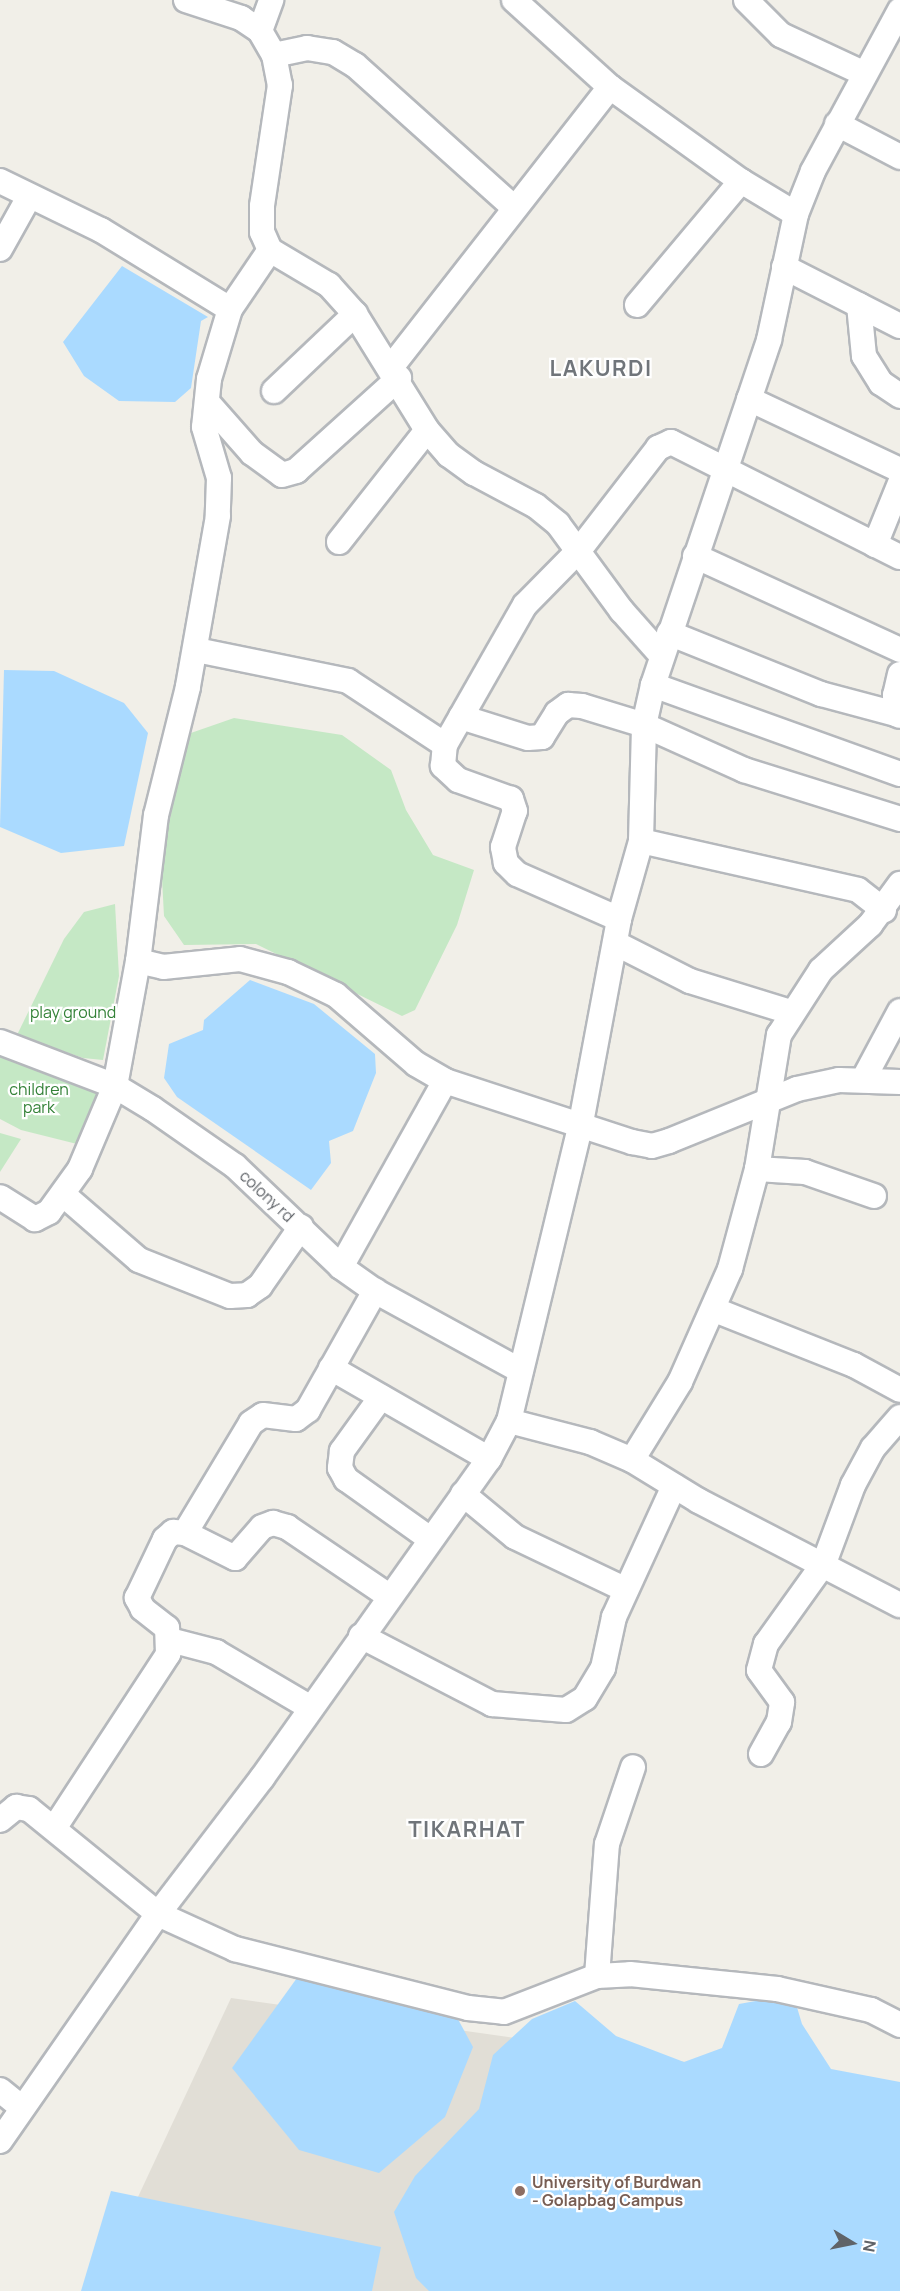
<!DOCTYPE html>
<style>
body{margin:0}
#map{position:relative;width:900px;height:2291px;overflow:hidden;background:#f1efe8;font-family:Manrope,sans-serif}
div>[style]{position:absolute}
.education>*{inset:0;background:#e1ded6}
.green>*{inset:0;background:#c5e8c5}
.water>*{inset:0;background:#aadaff}
.roads{filter:drop-shadow(2px 0 #b5b8bc) drop-shadow(-2px 0 #b5b8bc) drop-shadow(0 2px #b5b8bc) drop-shadow(0 -2px #b5b8bc)}
.minor>*{height:24px;margin:-12px;padding:0 12px;transform-origin:12px;border-radius:12px;background:#fff}
.dots>*{width:16px;height:16px;translate:-50% -50%;box-sizing:border-box;border:3px solid #fff;border-radius:50%}
span{translate:-50% -50%;white-space:nowrap;text-align:center;line-height:1.15;-webkit-text-stroke:4.5px #fff;paint-order:stroke}
.park-label{font-size:16px;color:#348238}
.street-label{font-size:16px;color:#5f6368}
.education-label{font-size:16px;color:#785e54;font-weight:700}
.left{translate:0 -50%;text-align:left}
.district-label{font-size:22px;color:#70757a;font-weight:700;letter-spacing:1.5px}
.north{position:absolute;left:822px;top:2213px;width:60px;height:60px;-webkit-text-stroke:4px #fff;paint-order:stroke;rotate:100deg;font-size:16px;font-weight:700;line-height:24px;text-align:center;color:#5f6368}
.north::after{content:'';display:block;margin:auto;width:21px;height:27px;background:#5f6368;clip-path:polygon(50% 0,100% 100%,50% 72%,0 100%)}
</style>
<div id="map">
<div class="education">
<i style="clip-path:polygon(231px 1998px,900px 2092px,900px 2291px,94px 2291px)"></i>
</div>
<div class="green">
<i style="clip-path:polygon(234px 718px,342px 735px,391px 770px,406px 810px,433px 855px,474px 870px,457px 925px,415px 1010px,402px 1016px,256px 944px,184px 945px,164px 916px,161px 860px,188px 734px)"></i>
<i style="clip-path:polygon(115px 904px,119px 976px,103px 1060px,83px 1058px,17px 1035px,64px 939px,84px 912px)"></i>
<i style="clip-path:polygon(0 1048px,110px 1088px,85px 1146px,21px 1130px,0 1119px)"></i>
<i style="clip-path:polygon(0 1133px,21px 1139px,0 1172px)"></i>
</div>
<div class="water">
<i style="clip-path:polygon(122px 266px,208px 317px,201px 321px,191px 388px,175px 402px,119px 401px,84px 376px,63px 342px)"></i>
<i style="clip-path:polygon(4px 670px,54px 671px,124px 703px,148px 733px,124px 846px,61px 853px,0 827px)"></i>
<i style="clip-path:polygon(250px 980px,314px 1004px,375px 1054px,376px 1073px,353px 1131px,329px 1141px,331px 1163px,311px 1190px,177px 1097px,164px 1078px,169px 1044px,203px 1030px,204px 1020px)"></i>
<i style="clip-path:polygon(302px 1971px,453px 2010px,473px 2047px,445px 2117px,379px 2173px,299px 2150px,232px 2068px)"></i>
<i style="clip-path:polygon(773px 1998px,796px 2004px,802px 2024px,831px 2069px,900px 2082px,900px 2291px,429px 2291px,416px 2278px,394px 2212px,415px 2176px,479px 2109px,493px 2055px,532px 2019px,575px 2001px,616px 2036px,684px 2062px,722px 2048px,739px 2004px)"></i>
<i style="clip-path:polygon(111px 2191px,381px 2247px,372px 2291px,81px 2291px)"></i>
</div>
<div class="roads">
<div class="minor">
<i style="left:186px;top:0;width:58px;rotate:18.1deg"></i>
<i style="left:241px;top:18px;width:23px;rotate:34deg"></i>
<i style="left:260px;top:31px;width:28px;rotate:60deg"></i>
<i style="left:274px;top:55px;width:31px;rotate:79deg"></i>
<i style="left:280px;top:85px;width:122px;rotate:98.5deg"></i>
<i style="left:262px;top:206px;width:26px;rotate:90deg"></i>
<i style="left:262px;top:232px;width:20px;rotate:66deg"></i>
<i style="left:270px;top:250px;width:69px;rotate:30.7deg"></i>
<i style="left:329px;top:285px;width:39px;rotate:48deg"></i>
<i style="left:355px;top:314px;width:137px;rotate:58.2deg"></i>
<i style="left:427px;top:430px;width:33px;rotate:49deg"></i>
<i style="left:449px;top:455px;width:31px;rotate:36deg"></i>
<i style="left:474px;top:473px;width:70px;rotate:28deg"></i>
<i style="left:536px;top:506px;width:28px;rotate:39deg"></i>
<i style="left:558px;top:524px;width:108px;rotate:53.7deg"></i>
<i style="left:622px;top:611px;width:59px;rotate:48.4deg"></i>
<i style="left:514px;top:0;width:130px;rotate:42.2deg"></i>
<i style="left:610px;top:87px;width:161px;rotate:35.7deg"></i>
<i style="left:741px;top:181px;width:64px;rotate:31deg"></i>
<i style="left:746px;top:0;width:49px;rotate:45deg"></i>
<i style="left:781px;top:35px;width:90px;rotate:24.9deg"></i>
<i style="left:260px;top:31px;width:33px;rotate:-70deg"></i>
<i style="left:274px;top:55px;width:34px;rotate:-12deg"></i>
<i style="left:307px;top:48px;width:26px;rotate:9deg"></i>
<i style="left:333px;top:52px;width:26px;rotate:31deg"></i>
<i style="left:355px;top:65px;width:212px;rotate:41.9deg"></i>
<i style="left:837px;top:124px;width:71px;rotate:27.6deg"></i>
<i style="left:0;top:181px;width:112px;rotate:25.9deg"></i>
<i style="left:101px;top:230px;width:151px;rotate:31.5deg"></i>
<i style="left:230px;top:309px;width:73px;rotate:106.7deg"></i>
<i style="left:209px;top:379px;width:48px;rotate:95.9deg"></i>
<i style="left:204px;top:427px;width:53px;rotate:73.6deg"></i>
<i style="left:219px;top:478px;width:38px;rotate:92deg"></i>
<i style="left:218px;top:516px;width:174px;rotate:100deg"></i>
<i style="left:188px;top:687px;width:132px;rotate:104deg"></i>
<i style="left:156px;top:815px;width:147px;rotate:97deg"></i>
<i style="left:138px;top:961px;width:127px;rotate:100.4deg"></i>
<i style="left:115px;top:1086px;width:90px;rotate:112.9deg"></i>
<i style="left:80px;top:1169px;width:53px;rotate:125.8deg"></i>
<i style="left:49px;top:1212px;width:16px;rotate:153deg"></i>
<i style="left:35px;top:1219px;width:41px;rotate:-147.8deg"></i>
<i style="left:0;top:249px;width:60px;rotate:-60.9deg"></i>
<i style="left:784px;top:267px;width:130px;rotate:27deg"></i>
<i style="left:637px;top:305px;width:162px;rotate:-50deg"></i>
<i style="left:859px;top:305px;width:51px;rotate:84.4deg"></i>
<i style="left:864px;top:356px;width:32px;rotate:58deg"></i>
<i style="left:881px;top:383px;width:23px;rotate:34deg"></i>
<i style="left:230px;top:309px;width:71px;rotate:-55.9deg"></i>
<i style="left:392px;top:366px;width:354px;rotate:-52deg"></i>
<i style="left:274px;top:391px;width:112px;rotate:-43.5deg"></i>
<i style="left:749px;top:399px;width:167px;rotate:25.2deg"></i>
<i style="left:207px;top:402px;width:68px;rotate:48.6deg"></i>
<i style="left:252px;top:453px;width:37px;rotate:36deg"></i>
<i style="left:282px;top:475px;width:15px;rotate:-16deg"></i>
<i style="left:296px;top:471px;width:139px;rotate:-42.1deg"></i>
<i style="left:339px;top:542px;width:142px;rotate:-51.8deg"></i>
<i style="left:875px;top:545px;width:67px;rotate:-68deg"></i>
<i style="left:695px;top:556px;width:226px;rotate:24.6deg"></i>
<i style="left:669px;top:633px;width:164px;rotate:21.9deg"></i>
<i style="left:821px;top:694px;width:78px;rotate:14.9deg"></i>
<i style="left:196px;top:650px;width:155px;rotate:11.5deg"></i>
<i style="left:348px;top:681px;width:116px;rotate:33.4deg"></i>
<i style="left:900px;top:674px;width:22px;rotate:103deg"></i>
<i style="left:895px;top:695px;width:19px;rotate:87deg"></i>
<i style="left:896px;top:714px;width:4px;rotate:27deg"></i>
<i style="left:653px;top:685px;width:263px;rotate:19.8deg"></i>
<i style="left:461px;top:717px;width:70px;rotate:17.4deg"></i>
<i style="left:528px;top:738px;width:14px;rotate:-4deg"></i>
<i style="left:542px;top:737px;width:28px;rotate:-58deg"></i>
<i style="left:557px;top:713px;width:14px;rotate:-36deg"></i>
<i style="left:568px;top:705px;width:14px;rotate:4deg"></i>
<i style="left:582px;top:706px;width:65px;rotate:17deg"></i>
<i style="left:644px;top:725px;width:110px;rotate:24.2deg"></i>
<i style="left:744px;top:770px;width:164px;rotate:17.4deg"></i>
<i style="left:641px;top:841px;width:222px;rotate:12.7deg"></i>
<i style="left:858px;top:890px;width:33px;rotate:38deg"></i>
<i style="left:619px;top:919px;width:111px;rotate:-156.2deg"></i>
<i style="left:517px;top:874px;width:16px;rotate:-135deg"></i>
<i style="left:506px;top:863px;width:16px;rotate:-101deg"></i>
<i style="left:503px;top:847px;width:38px;rotate:-72deg"></i>
<i style="left:515px;top:811px;width:13px;rotate:-108deg"></i>
<i style="left:511px;top:799px;width:56px;rotate:-160.3deg"></i>
<i style="left:458px;top:780px;width:21px;rotate:-137deg"></i>
<i style="left:443px;top:766px;width:21px;rotate:-85deg"></i>
<i style="left:445px;top:745px;width:161px;rotate:-60.3deg"></i>
<i style="left:525px;top:605px;width:78px;rotate:-45.5deg"></i>
<i style="left:580px;top:549px;width:128px;rotate:-52.3deg"></i>
<i style="left:658px;top:448px;width:14px;rotate:-25deg"></i>
<i style="left:671px;top:442px;width:256px;rotate:26.7deg"></i>
<i style="left:615px;top:943px;width:84px;rotate:26.9deg"></i>
<i style="left:690px;top:981px;width:105px;rotate:17.2deg"></i>
<i style="left:138px;top:961px;width:26px;rotate:13deg"></i>
<i style="left:163px;top:967px;width:77px;rotate:-5.9deg"></i>
<i style="left:240px;top:959px;width:50px;rotate:15.2deg"></i>
<i style="left:288px;top:972px;width:53px;rotate:25.6deg"></i>
<i style="left:336px;top:995px;width:106px;rotate:40.8deg"></i>
<i style="left:416px;top:1064px;width:34px;rotate:30deg"></i>
<i style="left:445px;top:1081px;width:197px;rotate:18.1deg"></i>
<i style="left:632px;top:1142px;width:20px;rotate:11deg"></i>
<i style="left:652px;top:1146px;width:18px;rotate:-16deg"></i>
<i style="left:669px;top:1141px;width:138px;rotate:-22.1deg"></i>
<i style="left:797px;top:1089px;width:43px;rotate:-12.1deg"></i>
<i style="left:839px;top:1080px;width:61px;rotate:1.9deg"></i>
<i style="left:0;top:1042px;width:123px;rotate:20.9deg"></i>
<i style="left:115px;top:1086px;width:44px;rotate:31.2deg"></i>
<i style="left:153px;top:1109px;width:100px;rotate:34.8deg"></i>
<i style="left:235px;top:1166px;width:146px;rotate:43.6deg"></i>
<i style="left:341px;top:1267px;width:42px;rotate:35.2deg"></i>
<i style="left:375px;top:1291px;width:166px;rotate:28.7deg"></i>
<i style="left:863px;top:1080px;width:78px;rotate:-61.8deg"></i>
<i style="left:757px;top:1169px;width:48px;rotate:3.6deg"></i>
<i style="left:805px;top:1172px;width:73px;rotate:19.2deg"></i>
<i style="left:65px;top:1196px;width:98px;rotate:40.9deg"></i>
<i style="left:139px;top:1260px;width:98px;rotate:21.6deg"></i>
<i style="left:230px;top:1296px;width:17px;rotate:-3deg"></i>
<i style="left:247px;top:1295px;width:16px;rotate:-35deg"></i>
<i style="left:260px;top:1286px;width:72px;rotate:-55.2deg"></i>
<i style="left:341px;top:1267px;width:213px;rotate:-60.8deg"></i>
<i style="left:715px;top:1310px;width:149px;rotate:21.6deg"></i>
<i style="left:854px;top:1365px;width:52px;rotate:28.5deg"></i>
<i style="left:331px;top:1368px;width:182px;rotate:29.9deg"></i>
<i style="left:381px;top:1397px;width:67px;rotate:125.8deg"></i>
<i style="left:342px;top:1451px;width:17px;rotate:97deg"></i>
<i style="left:340px;top:1468px;width:13px;rotate:61deg"></i>
<i style="left:346px;top:1479px;width:103px;rotate:35.5deg"></i>
<i style="left:509px;top:1421px;width:84px;rotate:14.5deg"></i>
<i style="left:590px;top:1442px;width:46px;rotate:23.2deg"></i>
<i style="left:632px;top:1460px;width:79px;rotate:31.5deg"></i>
<i style="left:699px;top:1501px;width:226px;rotate:27.4deg"></i>
<i style="left:632px;top:1460px;width:92px;rotate:-58.4deg"></i>
<i style="left:680px;top:1382px;width:124px;rotate:-66.1deg"></i>
<i style="left:730px;top:1269px;width:104px;rotate:-74.9deg"></i>
<i style="left:757px;top:1169px;width:136px;rotate:-80.7deg"></i>
<i style="left:779px;top:1035px;width:77px;rotate:-57.1deg"></i>
<i style="left:821px;top:970px;width:67px;rotate:-42.6deg"></i>
<i style="left:870px;top:925px;width:51px;rotate:-53.8deg"></i>
<i style="left:463px;top:1494px;width:67px;rotate:39.6deg"></i>
<i style="left:515px;top:1537px;width:123px;rotate:25.5deg"></i>
<i style="left:185px;top:1533px;width:128px;rotate:-59deg"></i>
<i style="left:251px;top:1423px;width:14px;rotate:-34deg"></i>
<i style="left:263px;top:1415px;width:33px;rotate:7deg"></i>
<i style="left:296px;top:1419px;width:15px;rotate:-37deg"></i>
<i style="left:308px;top:1410px;width:137px;rotate:-60.6deg"></i>
<i style="left:361px;top:1636px;width:148px;rotate:27.4deg"></i>
<i style="left:492px;top:1704px;width:74px;rotate:4.6deg"></i>
<i style="left:566px;top:1710px;width:22px;rotate:-32deg"></i>
<i style="left:585px;top:1698px;width:35px;rotate:-59deg"></i>
<i style="left:603px;top:1668px;width:52px;rotate:-77.8deg"></i>
<i style="left:614px;top:1617px;width:144px;rotate:-65.4deg"></i>
<i style="left:170px;top:1640px;width:48px;rotate:14.6deg"></i>
<i style="left:216px;top:1652px;width:110px;rotate:30.5deg"></i>
<i style="left:761px;top:1754px;width:37px;rotate:-61deg"></i>
<i style="left:779px;top:1722px;width:20px;rotate:-81deg"></i>
<i style="left:782px;top:1702px;width:39px;rotate:-126deg"></i>
<i style="left:759px;top:1670px;width:27px;rotate:-75deg"></i>
<i style="left:766px;top:1644px;width:100px;rotate:-54.4deg"></i>
<i style="left:824px;top:1563px;width:83px;rotate:-69.6deg"></i>
<i style="left:853px;top:1485px;width:42px;rotate:-61.6deg"></i>
<i style="left:873px;top:1448px;width:41px;rotate:-48.9deg"></i>
<i style="left:0;top:1820px;width:21px;rotate:-39deg"></i>
<i style="left:16px;top:1807px;width:13px;rotate:9deg"></i>
<i style="left:29px;top:1809px;width:166px;rotate:39.1deg"></i>
<i style="left:158px;top:1914px;width:85px;rotate:24.4deg"></i>
<i style="left:235px;top:1949px;width:240px;rotate:14.2deg"></i>
<i style="left:468px;top:2008px;width:36px;rotate:6deg"></i>
<i style="left:504px;top:2012px;width:100px;rotate:-21.2deg"></i>
<i style="left:597px;top:1976px;width:33px;rotate:-3deg"></i>
<i style="left:630px;top:1974px;width:148px;rotate:5.8deg"></i>
<i style="left:777px;top:1989px;width:96px;rotate:12.6deg"></i>
<i style="left:871px;top:2010px;width:33px;rotate:27deg"></i>
<i style="left:55px;top:1827px;width:207px;rotate:-56.8deg"></i>
<i style="left:168px;top:1654px;width:26px;rotate:-92deg"></i>
<i style="left:167px;top:1628px;width:31px;rotate:-142deg"></i>
<i style="left:143px;top:1609px;width:13px;rotate:-119deg"></i>
<i style="left:137px;top:1598px;width:65px;rotate:-64.6deg"></i>
<i style="left:165px;top:1539px;width:11px;rotate:-41deg"></i>
<i style="left:173px;top:1532px;width:12px;rotate:5deg"></i>
<i style="left:185px;top:1533px;width:56px;rotate:26.6deg"></i>
<i style="left:235px;top:1558px;width:41px;rotate:-48.9deg"></i>
<i style="left:262px;top:1527px;width:12px;rotate:-20deg"></i>
<i style="left:273px;top:1523px;width:15px;rotate:16deg"></i>
<i style="left:287px;top:1527px;width:123px;rotate:34.1deg"></i>
<i style="left:597px;top:1976px;width:132px;rotate:-85.7deg"></i>
<i style="left:607px;top:1844px;width:81px;rotate:-71.3deg"></i>
<i style="left:0;top:2090px;width:27px;rotate:39deg"></i>
<i style="left:0;top:2141px;width:277px;rotate:-55.2deg"></i>
<i style="left:158px;top:1914px;width:171px;rotate:-52.6deg"></i>
<i style="left:262px;top:1778px;width:392px;rotate:-54.6deg"></i>
<i style="left:489px;top:1459px;width:43px;rotate:-62.2deg"></i>
<i style="left:509px;top:1421px;width:301px;rotate:-76.4deg"></i>
<i style="left:580px;top:1128px;width:213px;rotate:-79.4deg"></i>
<i style="left:619px;top:919px;width:81px;rotate:-74.2deg"></i>
<i style="left:641px;top:841px;width:116px;rotate:-88.5deg"></i>
<i style="left:644px;top:725px;width:41px;rotate:-77.3deg"></i>
<i style="left:653px;top:685px;width:364px;rotate:-71.4deg"></i>
<i style="left:769px;top:340px;width:129px;rotate:-77.9deg"></i>
<i style="left:796px;top:214px;width:46px;rotate:-68.4deg"></i>
<i style="left:813px;top:171px;width:183px;rotate:-61.6deg"></i>
</div>
</div>
<div class="dots">
<i style="left:520px;top:2191px;background:#8d6e63"></i>
</div>
<div class="park-label">
<span style="left:73px;top:1012px">play ground</span>
<span style="left:39px;top:1098px">children<br>park</span>
</div>
<div class="street-label">
<span style="left:267px;top:1196px;rotate:43deg">colony rd</span>
</div>
<div class="education-label">
<span class="left" style="left:532px;top:2191px">University of Burdwan<br>- Golapbag Campus</span>
</div>
<div class="district-label">
<span style="left:601px;top:369px">LAKURDI</span>
<span style="left:467px;top:1830px">TIKARHAT</span>
</div>
<div class="north">N</div>
</div>
